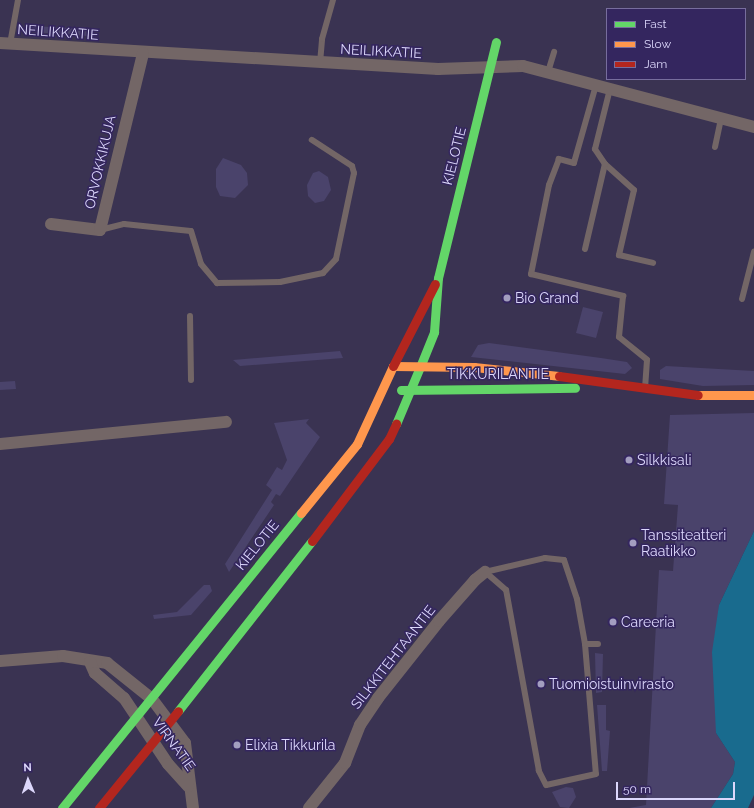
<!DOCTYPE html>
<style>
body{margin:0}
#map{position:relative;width:754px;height:808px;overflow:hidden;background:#3a3352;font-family:Raleway,sans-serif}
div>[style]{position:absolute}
.green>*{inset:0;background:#4a436b}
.water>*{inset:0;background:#196b8e}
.lane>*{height:6px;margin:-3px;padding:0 3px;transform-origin:3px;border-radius:3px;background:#736666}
.street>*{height:12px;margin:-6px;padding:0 6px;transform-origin:6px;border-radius:6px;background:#736666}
.fast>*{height:9px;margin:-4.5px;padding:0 4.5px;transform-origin:4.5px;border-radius:4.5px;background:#63d668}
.slow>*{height:9px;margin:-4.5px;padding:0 4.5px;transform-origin:4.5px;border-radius:4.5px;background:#ff974d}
.jam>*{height:9px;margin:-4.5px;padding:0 4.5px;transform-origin:4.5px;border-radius:4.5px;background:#b3261e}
.dots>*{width:11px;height:11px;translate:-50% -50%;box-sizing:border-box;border:2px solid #34265f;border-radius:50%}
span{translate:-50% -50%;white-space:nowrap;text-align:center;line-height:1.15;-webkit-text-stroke:3px #34265f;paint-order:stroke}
.street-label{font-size:14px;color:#dcd7fb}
.poi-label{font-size:14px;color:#dcd7fb}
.left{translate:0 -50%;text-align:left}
.legend{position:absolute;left:606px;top:8px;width:140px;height:72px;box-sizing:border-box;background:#34265f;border:1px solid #776d9d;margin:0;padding:5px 7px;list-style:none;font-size:12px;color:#dcd7fb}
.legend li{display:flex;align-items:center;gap:8px;height:20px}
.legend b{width:20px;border:1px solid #776d9d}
.north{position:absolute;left:8px;top:760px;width:40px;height:40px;-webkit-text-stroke:3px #34265f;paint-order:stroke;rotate:358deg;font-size:11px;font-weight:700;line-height:16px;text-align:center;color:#dcd7fb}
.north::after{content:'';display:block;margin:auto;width:14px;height:18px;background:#dcd7fb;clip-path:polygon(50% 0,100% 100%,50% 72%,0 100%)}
.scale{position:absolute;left:616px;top:782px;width:119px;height:18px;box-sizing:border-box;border:2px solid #dcd7fb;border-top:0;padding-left:5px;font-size:12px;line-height:14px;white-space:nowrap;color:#dcd7fb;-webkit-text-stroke:3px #34265f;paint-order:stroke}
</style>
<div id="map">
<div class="green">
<i style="clip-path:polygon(32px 26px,88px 29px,88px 36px,32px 32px)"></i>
<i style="clip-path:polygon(223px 158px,241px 165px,247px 173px,248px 185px,235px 198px,220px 196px,216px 187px,216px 169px)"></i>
<i style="clip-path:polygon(319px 171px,328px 177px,331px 190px,324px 201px,315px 203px,308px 196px,307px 185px,313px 173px)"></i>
<i style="clip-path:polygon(583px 307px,603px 312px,596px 338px,576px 333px)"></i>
<i style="clip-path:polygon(489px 343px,601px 358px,627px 362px,632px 368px,625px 374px,471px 357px,478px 345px)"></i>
<i style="clip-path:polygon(340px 351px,343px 358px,240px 366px,233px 360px)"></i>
<i style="clip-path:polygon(666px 366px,754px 371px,754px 385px,703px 386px,660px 379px,660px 370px)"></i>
<i style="clip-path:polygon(15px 381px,16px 389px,0 390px,0 382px)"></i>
<i style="clip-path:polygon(754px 413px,754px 531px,719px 605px,716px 733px,735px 762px,733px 774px,711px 808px,629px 808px,646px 805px,659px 570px,673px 571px,678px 505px,664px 504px,670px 415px)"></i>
<i style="clip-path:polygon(309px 419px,306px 423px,320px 437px,280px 496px,276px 494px,271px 502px,274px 505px,229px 572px,225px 564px,272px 490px,266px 485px,277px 467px,282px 470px,287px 460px,274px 423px)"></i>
<i style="clip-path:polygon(204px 585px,210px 585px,212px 591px,191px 615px,154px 619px,153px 615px,177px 612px)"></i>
<i style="clip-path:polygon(595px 653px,603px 654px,602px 692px,596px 693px)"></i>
<i style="clip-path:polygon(597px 705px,606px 705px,606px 730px,610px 731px,607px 771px,602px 771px)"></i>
<i style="clip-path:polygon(566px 787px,573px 788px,576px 797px,569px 808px,560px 807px,552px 792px)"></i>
</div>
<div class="water">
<i style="clip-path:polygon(754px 531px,754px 795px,748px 808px,711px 808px,733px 774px,735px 762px,716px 733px,712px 652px,719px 605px)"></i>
</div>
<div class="lane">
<i style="left:10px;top:44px;width:45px;rotate:-79.7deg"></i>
<i style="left:320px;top:63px;width:24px;rotate:-85deg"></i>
<i style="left:322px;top:39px;width:41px;rotate:-74.2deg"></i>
<i style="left:548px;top:72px;width:21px;rotate:-73deg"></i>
<i style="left:596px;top:85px;width:81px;rotate:105.8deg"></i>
<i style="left:574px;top:163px;width:16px;rotate:-165deg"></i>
<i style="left:559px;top:159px;width:28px;rotate:111deg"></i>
<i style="left:549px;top:185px;width:91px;rotate:101.4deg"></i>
<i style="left:531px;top:274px;width:95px;rotate:13.4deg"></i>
<i style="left:623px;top:296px;width:41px;rotate:95.6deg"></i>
<i style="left:619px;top:337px;width:36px;rotate:39deg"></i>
<i style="left:647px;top:360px;width:27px;rotate:94deg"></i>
<i style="left:715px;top:147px;width:30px;rotate:-78deg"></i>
<i style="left:605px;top:164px;width:39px;rotate:42deg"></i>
<i style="left:634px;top:190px;width:67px;rotate:103deg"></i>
<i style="left:619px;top:255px;width:35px;rotate:13deg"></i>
<i style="left:100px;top:230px;width:25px;rotate:-14deg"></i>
<i style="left:124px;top:224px;width:67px;rotate:6deg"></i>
<i style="left:191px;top:231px;width:34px;rotate:73deg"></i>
<i style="left:201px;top:264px;width:25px;rotate:50deg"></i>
<i style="left:217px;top:283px;width:63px;rotate:-0.9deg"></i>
<i style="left:280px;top:282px;width:44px;rotate:-11.8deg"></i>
<i style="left:323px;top:273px;width:19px;rotate:-47deg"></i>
<i style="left:336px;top:259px;width:88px;rotate:-78.2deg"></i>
<i style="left:354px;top:173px;width:7px;rotate:-106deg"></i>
<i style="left:352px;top:166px;width:48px;rotate:-147deg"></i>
<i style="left:585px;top:249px;width:87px;rotate:-76.8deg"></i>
<i style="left:605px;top:164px;width:18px;rotate:-124deg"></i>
<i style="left:595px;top:149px;width:62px;rotate:-76deg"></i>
<i style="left:742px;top:299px;width:49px;rotate:-75.7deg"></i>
<i style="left:190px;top:316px;width:64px;rotate:89.1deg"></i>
<i style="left:545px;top:558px;width:19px;rotate:6deg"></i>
<i style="left:564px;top:560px;width:41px;rotate:71.6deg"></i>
<i style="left:577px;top:599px;width:46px;rotate:79.9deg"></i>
<i style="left:585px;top:644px;width:130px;rotate:85.2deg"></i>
<i style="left:596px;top:774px;width:51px;rotate:167.6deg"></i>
<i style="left:546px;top:785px;width:16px;rotate:-117deg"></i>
<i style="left:539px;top:771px;width:184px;rotate:-100.3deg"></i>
<i style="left:506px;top:590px;width:28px;rotate:-139deg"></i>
<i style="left:485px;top:572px;width:62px;rotate:-13.1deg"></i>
<i style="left:585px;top:644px;width:13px"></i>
</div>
<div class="street">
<i style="left:0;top:43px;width:439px;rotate:3.4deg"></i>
<i style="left:438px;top:69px;width:85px;rotate:-2deg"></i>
<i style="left:523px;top:66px;width:239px;rotate:14.8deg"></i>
<i style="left:51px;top:224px;width:49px;rotate:7deg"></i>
<i style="left:100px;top:230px;width:182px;rotate:-76.3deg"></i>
<i style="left:0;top:444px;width:227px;rotate:-5.6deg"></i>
<i style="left:0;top:661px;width:63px;rotate:-4.5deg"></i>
<i style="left:63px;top:656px;width:45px;rotate:9deg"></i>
<i style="left:107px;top:663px;width:58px;rotate:38.7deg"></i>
<i style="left:152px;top:699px;width:55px;rotate:53.1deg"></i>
<i style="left:185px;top:743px;width:65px;rotate:83deg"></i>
<i style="left:90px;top:662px;width:12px;rotate:66deg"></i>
<i style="left:95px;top:673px;width:38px;rotate:41deg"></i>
<i style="left:124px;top:698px;width:79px;rotate:56.3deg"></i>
<i style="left:168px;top:764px;width:30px;rotate:48deg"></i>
<i style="left:309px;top:808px;width:58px;rotate:-51.3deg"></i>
<i style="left:345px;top:763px;width:41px;rotate:-68.5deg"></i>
<i style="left:360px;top:725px;width:32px;rotate:-56deg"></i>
<i style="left:378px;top:698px;width:98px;rotate:-51.6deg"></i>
<i style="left:439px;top:621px;width:55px;rotate:-48.7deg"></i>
<i style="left:475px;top:580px;width:13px;rotate:-39deg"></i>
</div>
<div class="fast">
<i style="left:420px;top:367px;width:38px;rotate:-68deg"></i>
<i style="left:434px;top:332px;width:54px;rotate:-85.8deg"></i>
<i style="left:438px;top:278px;width:243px;rotate:-76.2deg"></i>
<i style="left:401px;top:390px;width:174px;rotate:-0.7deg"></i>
<i style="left:396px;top:424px;width:62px;rotate:-67.2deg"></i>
<i style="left:178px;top:711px;width:216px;rotate:-51.8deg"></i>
<i style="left:62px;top:808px;width:380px;rotate:-51deg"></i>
</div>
<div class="slow">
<i style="left:698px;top:395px;width:56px"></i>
<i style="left:301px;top:513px;width:89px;rotate:-50.9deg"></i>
<i style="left:357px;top:444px;width:86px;rotate:-65.2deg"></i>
<i style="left:393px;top:366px;width:81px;rotate:0.7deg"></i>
<i style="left:474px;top:367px;width:85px;rotate:6deg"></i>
</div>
<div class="jam">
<i style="left:393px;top:366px;width:92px;rotate:-62.9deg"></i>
<i style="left:559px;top:376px;width:140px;rotate:7.8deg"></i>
<i style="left:312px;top:541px;width:128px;rotate:-53deg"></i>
<i style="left:389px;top:439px;width:17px;rotate:-65deg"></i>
<i style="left:99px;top:808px;width:125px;rotate:-50.8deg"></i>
</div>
<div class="dots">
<i style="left:507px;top:298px;background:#a39ec0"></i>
<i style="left:629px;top:460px;background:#a39ec0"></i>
<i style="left:633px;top:543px;background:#a39ec0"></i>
<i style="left:613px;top:622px;background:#a39ec0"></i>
<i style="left:541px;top:684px;background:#a39ec0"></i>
<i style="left:237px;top:745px;background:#a39ec0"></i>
</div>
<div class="street-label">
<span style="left:58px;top:32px;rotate:4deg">NEILIKKATIE</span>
<span style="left:381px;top:51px;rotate:3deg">NEILIKKATIE</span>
<span style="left:454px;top:156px;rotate:-76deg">KIELOTIE</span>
<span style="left:100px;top:162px;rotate:-77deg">ORVOKKIKUJA</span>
<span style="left:498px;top:374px">TIKKURILANTIE</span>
<span style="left:257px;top:545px;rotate:-51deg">KIELOTIE</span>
<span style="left:393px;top:657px;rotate:-52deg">SILKKITEHTAANTIE</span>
<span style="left:174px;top:744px;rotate:54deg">VIRNATIE</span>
</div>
<div class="poi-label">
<span class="left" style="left:515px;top:298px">Bio Grand</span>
<span class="left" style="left:637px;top:460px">Silkkisali</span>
<span class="left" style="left:641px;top:543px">Tanssiteatteri<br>Raatikko</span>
<span class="left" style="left:621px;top:622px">Careeria</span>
<span class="left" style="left:549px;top:684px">Tuomioistuinvirasto</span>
<span class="left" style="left:245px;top:745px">Elixia Tikkurila</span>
</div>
<ul class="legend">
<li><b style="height:5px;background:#63d668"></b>Fast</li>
<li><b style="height:5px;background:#ff974d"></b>Slow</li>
<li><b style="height:5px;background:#b3261e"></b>Jam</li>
</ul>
<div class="north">N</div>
<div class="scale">50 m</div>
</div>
